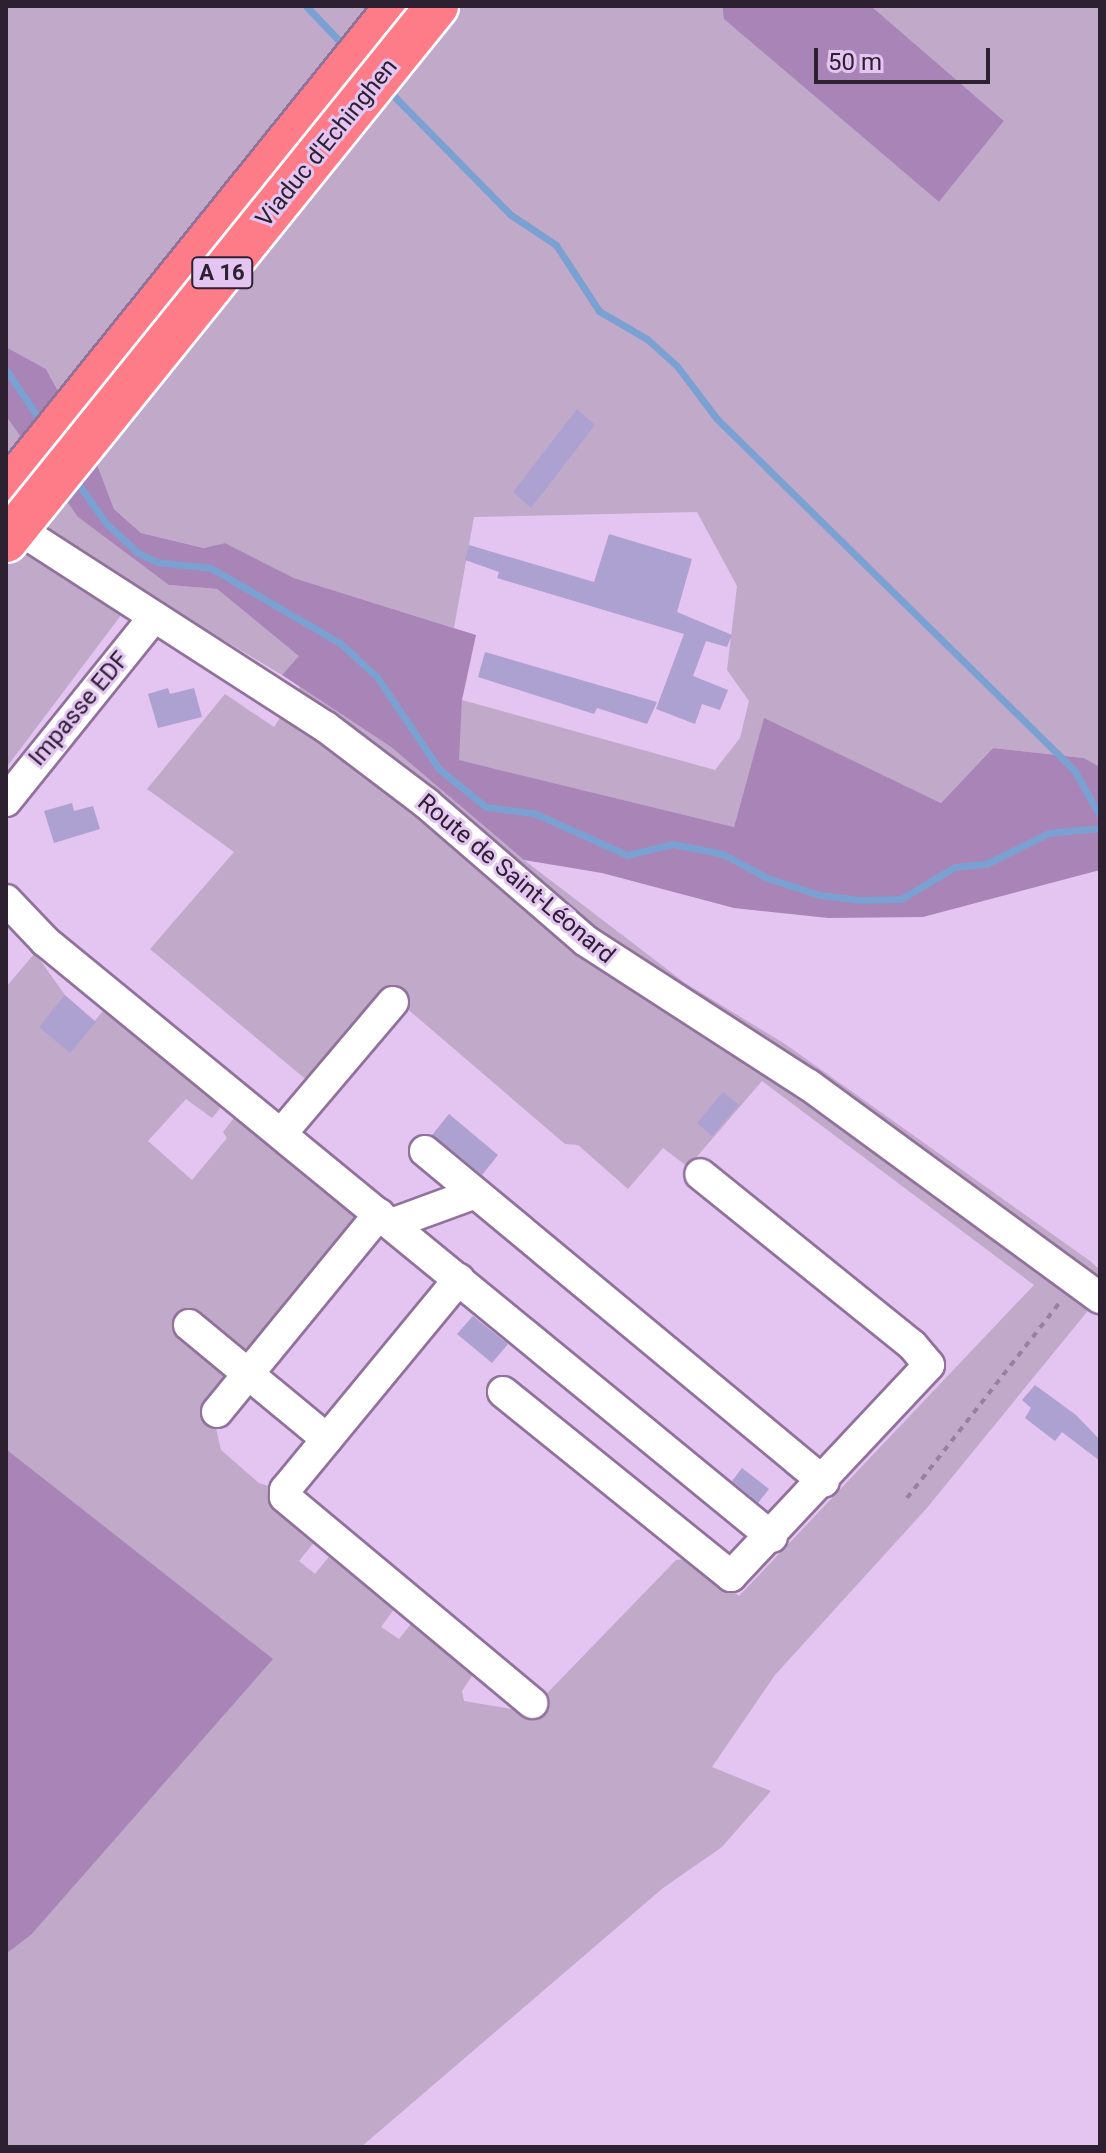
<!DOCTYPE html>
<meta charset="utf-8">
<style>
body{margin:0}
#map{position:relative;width:1106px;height:2153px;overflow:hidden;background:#e4c4f1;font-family:Roboto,sans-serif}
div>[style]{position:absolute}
.green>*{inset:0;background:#c1a9ca}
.forest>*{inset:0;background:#a984b7}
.stream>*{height:7px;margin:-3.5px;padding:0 3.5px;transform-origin:3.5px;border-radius:3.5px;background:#7ba0d2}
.building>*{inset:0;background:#ada1d1}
.path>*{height:4px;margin-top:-2px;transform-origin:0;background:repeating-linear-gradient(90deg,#9880a1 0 6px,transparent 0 12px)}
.roads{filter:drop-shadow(2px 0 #90729b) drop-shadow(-2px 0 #90729b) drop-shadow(0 2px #90729b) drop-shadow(0 -2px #90729b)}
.minor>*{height:30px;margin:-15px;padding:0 15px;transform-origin:15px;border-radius:15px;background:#fff}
.highway>*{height:42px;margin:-21px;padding:0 21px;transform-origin:21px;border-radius:21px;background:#fd7c87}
.bridges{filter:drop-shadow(2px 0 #fff) drop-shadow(-2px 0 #fff) drop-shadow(0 2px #fff) drop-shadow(0 -2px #fff)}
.highway-bridge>*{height:42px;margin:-21px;padding:0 21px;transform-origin:21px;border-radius:21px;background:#fd7c87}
span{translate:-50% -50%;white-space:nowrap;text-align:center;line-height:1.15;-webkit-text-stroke:6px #e4c4f1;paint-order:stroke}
.shield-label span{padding:2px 6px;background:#e4c4f1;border:2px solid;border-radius:6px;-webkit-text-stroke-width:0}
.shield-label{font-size:22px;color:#2c2031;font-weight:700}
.street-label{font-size:24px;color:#2c2031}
.frame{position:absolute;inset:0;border:8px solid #2c2031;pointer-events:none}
.scale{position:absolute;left:814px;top:48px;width:176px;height:36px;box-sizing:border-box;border:4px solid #2c2031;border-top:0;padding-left:10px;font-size:24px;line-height:28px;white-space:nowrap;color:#2c2031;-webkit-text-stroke:6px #e4c4f1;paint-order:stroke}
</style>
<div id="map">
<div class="green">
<i style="clip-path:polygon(6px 6px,721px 6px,725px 19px,939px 202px,1004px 121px,871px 6px,1100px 6px,1100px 767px,1084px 758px,993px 748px,941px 803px,764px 719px,734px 827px,458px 760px,462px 700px,715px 770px,740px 738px,749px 701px,727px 670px,737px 586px,697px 512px,474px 517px,454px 628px,294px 578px,225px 543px,205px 548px,141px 533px,114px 509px,95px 459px,46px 369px,6px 347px)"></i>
<i style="clip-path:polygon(6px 416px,169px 585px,217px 589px,300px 656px,282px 675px,140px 590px,6px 768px)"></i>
<i style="clip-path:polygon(300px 687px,391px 747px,524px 860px,685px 983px,785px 1044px,1090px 1261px,1100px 1270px,1100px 1296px,926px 1509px,775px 1675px,712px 1767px,771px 1791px,722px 1847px,663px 1888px,361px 2147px,6px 2147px,6px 1954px,31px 1935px,272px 1659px,6px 1449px,6px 987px,35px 953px,65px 995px,70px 1052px,102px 1012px,115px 1013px,223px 1105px,212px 1118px,186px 1099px,148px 1141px,192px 1180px,227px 1138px,223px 1132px,237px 1114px,361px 1216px,212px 1411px,221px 1450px,259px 1483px,278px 1489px,320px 1535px,299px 1561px,315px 1574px,336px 1548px,400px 1601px,381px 1627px,399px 1639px,415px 1619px,476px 1670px,462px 1691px,464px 1701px,529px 1712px,676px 1560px,688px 1559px,739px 1596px,1034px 1285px,762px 1081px,688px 1167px,663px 1148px,628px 1189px,578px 1145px,565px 1144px,404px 1006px,315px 1087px,150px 949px,234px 852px,147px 789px,225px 694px,274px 727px)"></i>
</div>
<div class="forest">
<i style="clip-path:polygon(722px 6px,871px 6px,1004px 121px,939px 202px,724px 19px)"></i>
<i style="clip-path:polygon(6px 347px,46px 369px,95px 459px,114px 509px,141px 533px,204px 548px,225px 543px,294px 578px,476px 635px,462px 700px,459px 760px,734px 827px,764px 718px,941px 803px,993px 748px,1084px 758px,1100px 767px,1100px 870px,923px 917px,828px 918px,734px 908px,602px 873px,524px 860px,391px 747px,282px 675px,299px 656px,217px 589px,169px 585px,78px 517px,6px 416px)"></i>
<i style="clip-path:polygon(6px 1449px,273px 1659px,31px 1935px,6px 1954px)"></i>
</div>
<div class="stream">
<i style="left:306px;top:6px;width:57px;rotate:46.4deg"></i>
<i style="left:388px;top:90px;width:175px;rotate:45.5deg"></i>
<i style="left:511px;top:215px;width:54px;rotate:33.7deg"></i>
<i style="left:556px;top:245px;width:79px;rotate:56.9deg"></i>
<i style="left:599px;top:311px;width:56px;rotate:30.3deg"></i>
<i style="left:647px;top:339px;width:40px;rotate:42deg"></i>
<i style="left:677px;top:366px;width:66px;rotate:53deg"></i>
<i style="left:717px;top:419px;width:501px;rotate:44.51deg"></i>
<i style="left:1074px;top:770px;width:53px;rotate:60.5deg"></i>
<i style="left:6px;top:370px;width:68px;rotate:55.8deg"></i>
<i style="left:74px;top:478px;width:55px;rotate:54.6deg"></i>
<i style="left:106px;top:523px;width:44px;rotate:43.2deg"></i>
<i style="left:138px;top:553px;width:21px;rotate:25deg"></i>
<i style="left:157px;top:562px;width:54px;rotate:6.3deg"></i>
<i style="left:211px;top:568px;width:149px;rotate:30.2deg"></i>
<i style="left:340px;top:643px;width:50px;rotate:42.6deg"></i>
<i style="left:377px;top:677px;width:111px;rotate:56deg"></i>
<i style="left:439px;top:769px;width:60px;rotate:39deg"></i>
<i style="left:486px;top:807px;width:48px;rotate:7.1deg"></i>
<i style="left:534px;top:813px;width:102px;rotate:24.3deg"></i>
<i style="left:627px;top:855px;width:47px;rotate:-13.4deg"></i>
<i style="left:673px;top:844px;width:51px;rotate:11.3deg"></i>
<i style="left:723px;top:854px;width:50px;rotate:28.6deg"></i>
<i style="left:767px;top:878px;width:56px;rotate:17.8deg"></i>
<i style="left:820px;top:895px;width:39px;rotate:7deg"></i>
<i style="left:859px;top:900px;width:42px;rotate:-1.4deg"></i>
<i style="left:901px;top:899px;width:63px;rotate:-30.7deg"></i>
<i style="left:955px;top:867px;width:31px;rotate:-6deg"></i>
<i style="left:986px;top:864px;width:70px;rotate:-26.2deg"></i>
<i style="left:1049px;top:833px;width:51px;rotate:-5.6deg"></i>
</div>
<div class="building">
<i style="clip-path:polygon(577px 409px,595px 425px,531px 508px,513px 492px)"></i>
<i style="clip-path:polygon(609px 534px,692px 559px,677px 612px,732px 635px,727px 647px,706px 641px,693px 676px,728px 690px,720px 710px,702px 704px,695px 724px,656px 709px,684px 634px,497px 578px,499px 572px,465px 560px,469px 545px,594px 582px)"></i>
<i style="clip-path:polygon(485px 652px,657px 702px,647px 724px,597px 708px,594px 714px,478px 677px)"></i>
<i style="clip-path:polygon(168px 688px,170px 694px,194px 688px,202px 717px,158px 728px,148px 694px)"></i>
<i style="clip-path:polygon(72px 803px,74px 811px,93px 806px,100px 829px,54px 843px,44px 811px)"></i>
<i style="clip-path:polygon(65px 995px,96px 1022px,70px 1053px,39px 1027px)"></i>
<i style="clip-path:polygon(723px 1092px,739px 1105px,712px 1136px,697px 1123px)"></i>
<i style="clip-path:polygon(449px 1114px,498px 1155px,482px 1175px,432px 1135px)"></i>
<i style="clip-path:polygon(473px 1316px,508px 1344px,492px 1363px,457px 1334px)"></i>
<i style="clip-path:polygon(1035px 1385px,1076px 1415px,1100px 1440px,1100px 1461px,1062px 1432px,1055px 1441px,1025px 1418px,1031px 1408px,1022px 1400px)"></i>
<i style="clip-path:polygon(742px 1468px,769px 1489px,758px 1503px,732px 1481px)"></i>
</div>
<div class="path">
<i style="left:907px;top:1498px;width:249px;rotate:-52deg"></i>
</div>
<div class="roads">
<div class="minor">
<i style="left:6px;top:521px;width:381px;rotate:32.8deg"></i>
<i style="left:326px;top:727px;width:126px;rotate:37.2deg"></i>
<i style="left:426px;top:803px;width:211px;rotate:40.8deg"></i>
<i style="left:586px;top:941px;width:265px;rotate:32.9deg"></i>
<i style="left:809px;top:1085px;width:361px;rotate:36.2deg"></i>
<i style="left:6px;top:801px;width:235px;rotate:-51.2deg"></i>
<i style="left:6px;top:900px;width:57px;rotate:46.4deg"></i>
<i style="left:45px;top:941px;width:940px;rotate:39.35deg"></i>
<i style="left:281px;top:1134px;width:173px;rotate:-49.7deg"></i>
<i style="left:425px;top:1151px;width:518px;rotate:39.68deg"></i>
<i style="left:391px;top:1224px;width:87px;rotate:-20.1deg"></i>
<i style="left:459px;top:1279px;width:273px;rotate:129.5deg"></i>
<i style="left:285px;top:1490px;width:7px;rotate:90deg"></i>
<i style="left:285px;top:1497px;width:322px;rotate:39.8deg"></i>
<i style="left:189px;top:1325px;width:179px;rotate:39.6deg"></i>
<i style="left:503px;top:1392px;width:293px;rotate:38.9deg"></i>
<i style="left:731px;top:1576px;width:289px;rotate:-46.8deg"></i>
<i style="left:929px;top:1365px;width:26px;rotate:-130deg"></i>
<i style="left:912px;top:1345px;width:272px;rotate:-141.1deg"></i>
<i style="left:217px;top:1412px;width:256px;rotate:-50.7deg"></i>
</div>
<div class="highway">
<i style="left:6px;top:492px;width:624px;rotate:-51.18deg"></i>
</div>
</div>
<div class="bridges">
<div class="highway-bridge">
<i style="left:6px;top:541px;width:687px;rotate:-51.14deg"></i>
</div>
</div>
<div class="shield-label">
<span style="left:222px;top:273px">A 16</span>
</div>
<div class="street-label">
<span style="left:327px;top:143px;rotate:-51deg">Viaduc d'Echinghen</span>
<span style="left:79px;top:709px;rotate:-50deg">Impasse EDF</span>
<span style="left:516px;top:879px;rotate:40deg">Route de Saint-Léonard</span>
</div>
<div class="frame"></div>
<div class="scale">50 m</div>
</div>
